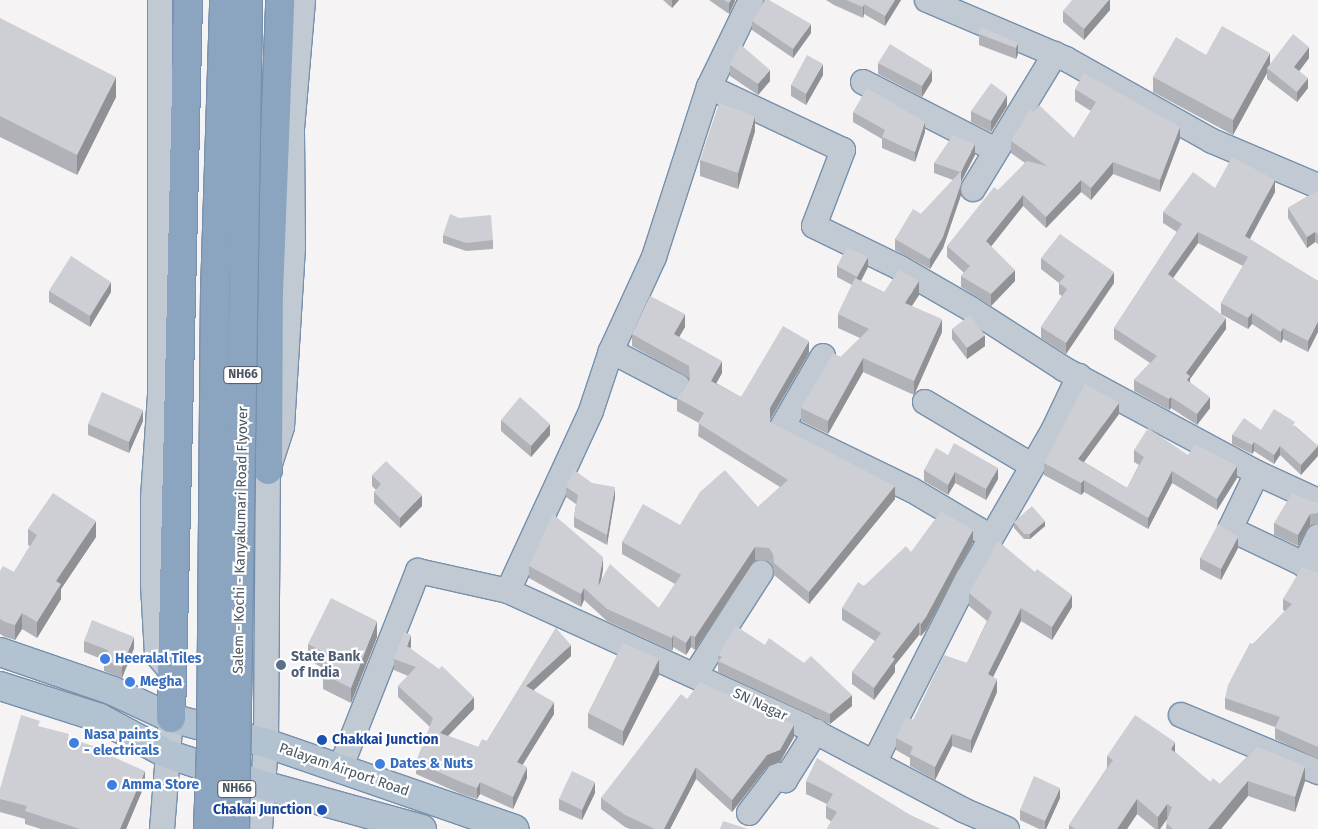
<!DOCTYPE html>
<style>
body{margin:0}
#map{position:relative;width:1318px;height:829px;overflow:hidden;background:#f5f3f3;font-family:"Fira Sans",sans-serif}
div>[style]{position:absolute}
.roads{filter:drop-shadow(1px 0 #7690ad) drop-shadow(-1px 0 #7690ad) drop-shadow(0 1px #7690ad) drop-shadow(0 -1px #7690ad)}
.minor>*{height:24px;margin:-12px;padding:0 12px;transform-origin:12px;border-radius:12px;background:#c1cad2}
.major>*{height:28px;margin:-14px;padding:0 14px;transform-origin:14px;border-radius:14px;background:#b3c2d1}
.highway>*{height:28px;margin:-14px;padding:0 14px;transform-origin:14px;border-radius:14px;background:#8ba5c1}
.bridges{filter:drop-shadow(1px 0 #7690ad) drop-shadow(-1px 0 #7690ad) drop-shadow(0 1px #7690ad) drop-shadow(0 -1px #7690ad)}
.highway-bridge>*{height:28px;margin:-14px;padding:0 14px;transform-origin:14px;border-radius:14px;background:#8ba5c1}
.wall>*{inset:0;background:#b0b2b7}
.shaded-wall>*{inset:0;background:#909195}
.building>*{inset:0;background:#cdcfd5}
.dots>*{width:14px;height:14px;translate:-50% -50%;box-sizing:border-box;border:2px solid #fff;border-radius:50%}
span{translate:-50% -50%;white-space:nowrap;text-align:center;line-height:1.15;-webkit-text-stroke:4.5px #fff;paint-order:stroke}
.shield-label span{padding:1px 4px;background:#fff;border:1px solid;border-radius:4px;-webkit-text-stroke-width:0}
.shield-label{font-size:12px;color:#4a5661;font-weight:700}
.street-label{font-size:14px;color:#4a5661}
.service-label{font-size:14px;color:#4e5e75;font-weight:700}
.left{translate:0 -50%;text-align:left}
.shop-label{font-size:14px;color:#366cbe;font-weight:700}
.transit-label{font-size:14px;color:#164399;font-weight:700}
.right{translate:-100% -50%;text-align:right}
</style>
<div id="map">
<div class="roads">
<div class="minor">
<i style="left:160px;top:0;width:395px;rotate:90deg"></i>
<i style="left:160px;top:395px;width:104px;rotate:93.9deg"></i>
<i style="left:153px;top:499px;width:86px;rotate:90deg"></i>
<i style="left:153px;top:585px;width:70px;rotate:86.7deg"></i>
<i style="left:157px;top:655px;width:21px;rotate:49deg"></i>
<i style="left:927px;top:0;width:151px;rotate:23deg"></i>
<i style="left:1066px;top:59px;width:167px;rotate:29.3deg"></i>
<i style="left:1212px;top:141px;width:115px;rotate:23deg"></i>
<i style="left:863px;top:82px;width:149px;rotate:27.1deg"></i>
<i style="left:709px;top:87px;width:148px;rotate:25.2deg"></i>
<i style="left:843px;top:150px;width:81px;rotate:110.9deg"></i>
<i style="left:814px;top:226px;width:96px;rotate:26deg"></i>
<i style="left:900px;top:268px;width:82px;rotate:30deg"></i>
<i style="left:971px;top:309px;width:111px;rotate:32.8deg"></i>
<i style="left:1064px;top:369px;width:219px;rotate:28.3deg"></i>
<i style="left:1257px;top:473px;width:67px;rotate:24.7deg"></i>
<i style="left:973px;top:189px;width:158px;rotate:-58.7deg"></i>
<i style="left:611px;top:351px;width:76px;rotate:27.6deg"></i>
<i style="left:823px;top:356px;width:82px;rotate:120deg"></i>
<i style="left:782px;top:427px;width:144px;rotate:25.9deg"></i>
<i style="left:912px;top:490px;width:92px;rotate:30.7deg"></i>
<i style="left:925px;top:402px;width:123px;rotate:30.7deg"></i>
<i style="left:1257px;top:473px;width:62px;rotate:115.7deg"></i>
<i style="left:1230px;top:529px;width:98px;rotate:25.5deg"></i>
<i style="left:1304px;top:565px;width:32px;rotate:-64deg"></i>
<i style="left:508px;top:591px;width:198px;rotate:-65.2deg"></i>
<i style="left:591px;top:411px;width:63px;rotate:-71.6deg"></i>
<i style="left:611px;top:351px;width:103px;rotate:-65.4deg"></i>
<i style="left:654px;top:257px;width:179px;rotate:-72.1deg"></i>
<i style="left:709px;top:87px;width:97px;rotate:-64.2deg"></i>
<i style="left:695px;top:675px;width:122px;rotate:-57.3deg"></i>
<i style="left:1181px;top:715px;width:148px;rotate:22.6deg"></i>
<i style="left:875px;top:761px;width:205px;rotate:-63.1deg"></i>
<i style="left:968px;top:578px;width:170px;rotate:-60deg"></i>
<i style="left:1053px;top:431px;width:61px;rotate:-64.7deg"></i>
<i style="left:340px;top:769px;width:213px;rotate:-68.5deg"></i>
<i style="left:418px;top:571px;width:92px;rotate:12.5deg"></i>
<i style="left:508px;top:591px;width:325px;rotate:24.5deg"></i>
<i style="left:804px;top:726px;width:180px;rotate:27.8deg"></i>
<i style="left:963px;top:810px;width:48px;rotate:23.4deg"></i>
<i style="left:749px;top:813px;width:48px;rotate:-52.7deg"></i>
<i style="left:778px;top:775px;width:9px;rotate:36deg"></i>
<i style="left:785px;top:780px;width:58px;rotate:-57.7deg"></i>
<i style="left:162px;top:829px;width:111px;rotate:-85.4deg"></i>
<i style="left:260px;top:829px;width:86px;rotate:-86deg"></i>
<i style="left:266px;top:743px;width:273px;rotate:-89.6deg"></i>
<i style="left:268px;top:470px;width:45px;rotate:-72deg"></i>
<i style="left:282px;top:427px;width:179px;rotate:-86.5deg"></i>
<i style="left:293px;top:248px;width:119px;rotate:-90.5deg"></i>
<i style="left:292px;top:129px;width:129px;rotate:-85.1deg"></i>
</div>
<div class="major">
<i style="left:0;top:652px;width:120px;rotate:19deg"></i>
<i style="left:113px;top:691px;width:64px;rotate:25deg"></i>
<i style="left:171px;top:718px;width:98px;rotate:14.7deg"></i>
<i style="left:266px;top:743px;width:263px;rotate:19.1deg"></i>
<i style="left:0;top:686px;width:105px;rotate:17.7deg"></i>
<i style="left:100px;top:718px;width:76px;rotate:28.2deg"></i>
<i style="left:167px;top:754px;width:101px;rotate:17.9deg"></i>
<i style="left:263px;top:785px;width:165px;rotate:15.5deg"></i>
</div>
<div class="highway">
<i style="left:268px;top:470px;width:177px;rotate:-89.7deg"></i>
<i style="left:269px;top:293px;width:293px;rotate:-87.8deg"></i>
<i style="left:171px;top:718px;width:718px;rotate:-88.64deg"></i>
</div>
</div>
<div class="bridges">
<div class="highway-bridge">
<i style="left:208px;top:829px;width:80px;rotate:-87.9deg"></i>
<i style="left:211px;top:749px;width:456px;rotate:-89.5deg"></i>
<i style="left:215px;top:293px;width:293px;rotate:-88.2deg"></i>
<i style="left:235px;top:829px;width:829px;rotate:-89.1deg"></i>
</div>
</div>
<div class="wall">
<i style="clip-path:polygon(663px 0,679px 0,672px 8px)"></i>
<i style="clip-path:polygon(709px 0,735px 0,735px 1px,729px 14px)"></i>
<i style="clip-path:polygon(826px 0,901px 0,885px 26px,864px 14px,863px 18px,834px 5px)"></i>
<i style="clip-path:polygon(1110px 0,1110px 10px,1084px 40px,1063px 22px,1063px 11px)"></i>
<i style="clip-path:polygon(0 18px,116px 97px,77px 175px,0 137px)"></i>
<i style="clip-path:polygon(752px 21px,811px 33px,793px 58px,752px 30px)"></i>
<i style="clip-path:polygon(979px 34px,1018px 43px,1018px 54px,1016px 59px,979px 45px)"></i>
<i style="clip-path:polygon(1206px 55px,1270px 65px,1309px 58px,1299px 71px,1308px 88px,1297px 102px,1267px 79px,1267px 73px,1233px 135px,1153px 92px,1153px 77px)"></i>
<i style="clip-path:polygon(878px 63px,932px 81px,922px 97px,878px 74px)"></i>
<i style="clip-path:polygon(730px 65px,770px 81px,758px 95px,730px 76px)"></i>
<i style="clip-path:polygon(823px 75px,806px 105px,791px 96px,791px 85px)"></i>
<i style="clip-path:polygon(1075px 89px,1180px 139px,1160px 192px,1113px 174px,1091px 200px,1081px 192px,1046px 228px,1023px 206px,991px 246px,1015px 281px,991px 306px,961px 287px,961px 276px,964px 273px,947px 257px,947px 246px,1025px 163px,1011px 153px,1011px 141px,1074px 138px,1091px 111px,1075px 101px)"></i>
<i style="clip-path:polygon(1007px 106px,991px 132px,971px 122px,971px 111px)"></i>
<i style="clip-path:polygon(853px 112px,925px 132px,915px 162px,882px 148px,882px 139px,853px 122px)"></i>
<i style="clip-path:polygon(755px 131px,738px 189px,700px 176px,700px 160px)"></i>
<i style="clip-path:polygon(975px 155px,961px 182px,961px 195px,943px 248px,930px 269px,895px 250px,895px 239px,921px 214px,953px 180px,934px 173px,934px 163px)"></i>
<i style="clip-path:polygon(1215px 188px,1275px 192px,1249px 239px,1318px 281px,1308px 352px,1283px 339px,1281px 343px,1252px 324px,1248px 329px,1221px 314px,1221px 303px,1243px 266px,1198px 243px,1173px 278px,1226px 329px,1190px 379px,1190px 382px,1210px 408px,1197px 425px,1171px 408px,1169px 410px,1134px 391px,1134px 380px,1150px 363px,1114px 339px,1114px 328px,1177px 232px,1163px 223px,1163px 212px)"></i>
<i style="clip-path:polygon(1318px 190px,1318px 244px,1315px 242px,1307px 248px,1288px 218px,1288px 208px)"></i>
<i style="clip-path:polygon(443px 235px,493px 240px,493px 249px,466px 251px,443px 243px)"></i>
<i style="clip-path:polygon(1041px 258px,1114px 283px,1066px 354px,1041px 338px,1041px 327px,1062px 296px,1059px 294px,1059px 283px,1041px 269px)"></i>
<i style="clip-path:polygon(837px 266px,868px 267px,861px 281px,884px 292px,919px 295px,912px 306px,942px 332px,914px 395px,863px 372px,828px 434px,801px 421px,801px 408px,841px 357px,860px 338px,838px 328px,838px 314px,852px 285px,837px 277px)"></i>
<i style="clip-path:polygon(49px 291px,111px 292px,90px 327px,49px 302px)"></i>
<i style="clip-path:polygon(685px 327px,679px 337px,722px 373px,716px 383px,741px 397px,809px 353px,770px 420px,770px 422px,895px 499px,809px 604px,774px 575px,773px 566px,769px 561px,755px 560px,695px 650px,691px 647px,686px 655px,673px 647px,672px 651px,607px 621px,584px 600px,581px 607px,529px 578px,529px 566px,603px 569px,601px 581px,659px 608px,675px 584px,622px 554px,622px 542px,680px 525px,758px 507px,780px 487px,698px 436px,699px 423px,677px 411px,677px 398px,689px 381px,689px 378px,632px 346px,632px 334px)"></i>
<i style="clip-path:polygon(952px 329px,985px 346px,967px 359px,952px 339px)"></i>
<i style="clip-path:polygon(1119px 414px,1084px 462px,1127px 488px,1139px 465px,1134px 462px,1134px 450px,1188px 455px,1237px 478px,1217px 510px,1172px 483px,1148px 529px,1084px 492px,1081px 495px,1044px 475px,1044px 463px)"></i>
<i style="clip-path:polygon(501px 420px,550px 435px,531px 457px,501px 431px)"></i>
<i style="clip-path:polygon(143px 421px,129px 453px,88px 435px,88px 424px)"></i>
<i style="clip-path:polygon(1295px 426px,1318px 446px,1301px 475px,1280px 455px,1274px 464px,1254px 451px,1252px 454px,1232px 444px,1232px 435px,1261px 430px)"></i>
<i style="clip-path:polygon(948px 455px,998px 479px,986px 500px,955px 483px,948px 495px,924px 481px,924px 470px)"></i>
<i style="clip-path:polygon(372px 475px,422px 506px,400px 528px,374px 503px,374px 492px,376px 490px,372px 486px)"></i>
<i style="clip-path:polygon(592px 483px,615px 497px,607px 545px,574px 527px,574px 517px,576px 504px,566px 497px,566px 487px)"></i>
<i style="clip-path:polygon(1313px 502px,1318px 502px,1318px 524px,1310px 525px,1298px 546px,1274px 535px,1274px 523px)"></i>
<i style="clip-path:polygon(1014px 522px,1045px 526px,1030px 539px,1024px 539px,1014px 528px)"></i>
<i style="clip-path:polygon(28px 529px,96px 537px,61px 589px,61px 599px,37px 638px,22px 629px,15px 640px,5px 637px,0 634px,0 571px,14px 572px,30px 546px,28px 545px)"></i>
<i style="clip-path:polygon(973px 542px,926px 630px,921px 636px,919px 635px,895px 665px,895px 672px,874px 700px,852px 684px,852px 672px,875px 641px,842px 620px,842px 608px,864px 586px,911px 552px)"></i>
<i style="clip-path:polygon(1238px 548px,1221px 580px,1200px 569px,1200px 558px)"></i>
<i style="clip-path:polygon(1318px 573px,1318px 759px,1275px 739px,1275px 727px,1225px 709px,1225px 698px,1253px 644px,1285px 611px,1283px 610px,1283px 599px)"></i>
<i style="clip-path:polygon(969px 593px,1072px 607px,1052px 640px,1021px 621px,993px 677px,997px 692px,971px 753px,952px 746px,935px 780px,910px 766px,910px 758px,896px 750px,896px 738px,967px 663px,987px 621px,969px 606px)"></i>
<i style="clip-path:polygon(556px 628px,571px 656px,534px 690px,554px 714px,522px 765px,527px 778px,513px 809px,480px 794px,477px 799px,461px 794px,416px 774px,416px 762px,430px 727px,398px 697px,398px 686px,408px 676px,394px 670px,394px 659px,411px 646px,410px 649px,474px 709px,448px 736px,478px 747px,487px 741px)"></i>
<i style="clip-path:polygon(377px 637px,351px 703px,323px 689px,323px 674px,325px 669px,308px 660px,308px 644px)"></i>
<i style="clip-path:polygon(84px 641px,134px 648px,122px 678px,104px 671px,104px 660px,84px 652px)"></i>
<i style="clip-path:polygon(765px 645px,804px 663px,852px 706px,830px 724px,718px 672px,718px 655px)"></i>
<i style="clip-path:polygon(659px 675px,623px 746px,588px 728px,588px 713px)"></i>
<i style="clip-path:polygon(687px 699px,794px 737px,780px 762px,767px 767px,732px 812px,696px 779px,670px 829px,630px 829px,625px 827px,601px 809px,601px 798px)"></i>
<i style="clip-path:polygon(40px 727px,103px 753px,145px 784px,126px 829px,41px 829px,25px 824px,25px 819px,0 812px,0 789px)"></i>
<i style="clip-path:polygon(1257px 747px,1305px 781px,1295px 812px,1248px 796px,1221px 829px,1166px 829px,1167px 819px,1160px 829px,1155px 829px,1137px 814px,1127px 829px,1069px 829px,1069px 825px,1107px 768px,1107px 756px,1175px 752px,1210px 782px,1220px 784px)"></i>
<i style="clip-path:polygon(806px 781px,912px 816px,940px 829px,827px 829px,832px 822px,826px 818px,826px 806px,827px 804px,806px 794px)"></i>
<i style="clip-path:polygon(595px 793px,582px 820px,559px 810px,559px 799px)"></i>
<i style="clip-path:polygon(1060px 798px,1046px 829px,1039px 829px,1020px 820px,1020px 810px)"></i>
</div>
<div class="shaded-wall">
<i style="clip-path:polygon(672px 0,679px 0,672px 8px)"></i>
<i style="clip-path:polygon(731px 0,735px 0,735px 1px,729px 14px,729px 3px)"></i>
<i style="clip-path:polygon(895px 0,901px 0,885px 26px,885px 16px)"></i>
<i style="clip-path:polygon(1109px 0,1110px 0,1110px 10px,1084px 40px,1084px 29px)"></i>
<i style="clip-path:polygon(864px 4px,864px 14px,863px 18px,863px 7px)"></i>
<i style="clip-path:polygon(811px 24px,811px 33px,793px 58px,793px 49px)"></i>
<i style="clip-path:polygon(1018px 43px,1018px 54px,1016px 59px,1016px 48px)"></i>
<i style="clip-path:polygon(1309px 47px,1309px 58px,1294px 78px,1294px 67px)"></i>
<i style="clip-path:polygon(1270px 53px,1270px 68px,1267px 68px,1267px 73px,1233px 135px,1233px 120px)"></i>
<i style="clip-path:polygon(823px 64px,823px 75px,806px 105px,806px 94px)"></i>
<i style="clip-path:polygon(770px 70px,770px 81px,758px 95px,758px 84px)"></i>
<i style="clip-path:polygon(932px 70px,932px 81px,922px 97px,922px 86px)"></i>
<i style="clip-path:polygon(116px 77px,116px 97px,77px 175px,77px 155px)"></i>
<i style="clip-path:polygon(1308px 78px,1308px 88px,1297px 102px,1297px 92px)"></i>
<i style="clip-path:polygon(1007px 95px,1007px 106px,991px 132px,991px 121px)"></i>
<i style="clip-path:polygon(755px 116px,755px 131px,738px 189px,738px 173px)"></i>
<i style="clip-path:polygon(925px 122px,925px 132px,915px 162px,915px 152px)"></i>
<i style="clip-path:polygon(1180px 127px,1180px 139px,1160px 192px,1160px 180px)"></i>
<i style="clip-path:polygon(975px 144px,975px 155px,961px 182px,961px 195px,943px 248px,930px 269px,930px 259px,961px 172px)"></i>
<i style="clip-path:polygon(1113px 162px,1113px 174px,1091px 200px,1091px 188px)"></i>
<i style="clip-path:polygon(1081px 180px,1081px 192px,1046px 228px,1046px 217px)"></i>
<i style="clip-path:polygon(1275px 180px,1275px 192px,1245px 248px,1245px 236px)"></i>
<i style="clip-path:polygon(1023px 195px,1023px 206px,986px 253px,986px 241px)"></i>
<i style="clip-path:polygon(1198px 232px,1198px 243px,1168px 285px,1168px 274px)"></i>
<i style="clip-path:polygon(1315px 232px,1315px 242px,1307px 248px,1307px 237px)"></i>
<i style="clip-path:polygon(868px 257px,868px 267px,857px 288px,857px 277px)"></i>
<i style="clip-path:polygon(1015px 270px,1015px 281px,991px 306px,991px 294px)"></i>
<i style="clip-path:polygon(1114px 272px,1114px 283px,1066px 354px,1066px 343px)"></i>
<i style="clip-path:polygon(919px 281px,919px 295px,905px 316px,905px 303px)"></i>
<i style="clip-path:polygon(111px 282px,111px 292px,90px 327px,90px 316px)"></i>
<i style="clip-path:polygon(1252px 313px,1252px 324px,1248px 329px,1248px 318px)"></i>
<i style="clip-path:polygon(685px 314px,685px 327px,674px 346px,674px 334px)"></i>
<i style="clip-path:polygon(1226px 318px,1226px 329px,1190px 379px,1190px 387px,1187px 391px,1186px 373px)"></i>
<i style="clip-path:polygon(942px 319px,942px 332px,914px 395px,914px 381px)"></i>
<i style="clip-path:polygon(1318px 321px,1318px 332px,1308px 352px,1308px 341px)"></i>
<i style="clip-path:polygon(1283px 328px,1283px 339px,1281px 343px,1281px 332px)"></i>
<i style="clip-path:polygon(985px 335px,985px 346px,967px 359px,967px 348px)"></i>
<i style="clip-path:polygon(809px 341px,809px 353px,770px 420px,770px 408px)"></i>
<i style="clip-path:polygon(863px 358px,863px 372px,828px 434px,828px 421px)"></i>
<i style="clip-path:polygon(722px 361px,722px 373px,711px 393px,711px 381px)"></i>
<i style="clip-path:polygon(1171px 397px,1171px 408px,1169px 410px,1169px 399px)"></i>
<i style="clip-path:polygon(1210px 397px,1210px 408px,1197px 425px,1197px 414px)"></i>
<i style="clip-path:polygon(1119px 403px,1119px 414px,1078px 470px,1078px 459px)"></i>
<i style="clip-path:polygon(143px 410px,143px 421px,129px 453px,129px 442px)"></i>
<i style="clip-path:polygon(550px 424px,550px 435px,531px 457px,531px 446px)"></i>
<i style="clip-path:polygon(1254px 442px,1254px 451px,1252px 454px,1252px 445px)"></i>
<i style="clip-path:polygon(1280px 446px,1280px 455px,1274px 464px,1274px 455px)"></i>
<i style="clip-path:polygon(1318px 446px,1318px 456px,1301px 475px,1301px 465px)"></i>
<i style="clip-path:polygon(1237px 466px,1237px 478px,1217px 510px,1217px 499px)"></i>
<i style="clip-path:polygon(998px 468px,998px 479px,986px 500px,986px 489px)"></i>
<i style="clip-path:polygon(1172px 471px,1172px 483px,1148px 529px,1148px 518px)"></i>
<i style="clip-path:polygon(955px 472px,955px 483px,948px 495px,948px 485px)"></i>
<i style="clip-path:polygon(1084px 480px,1084px 492px,1081px 495px,1081px 483px)"></i>
<i style="clip-path:polygon(895px 486px,895px 499px,809px 604px,809px 592px)"></i>
<i style="clip-path:polygon(615px 487px,615px 497px,607px 545px,607px 535px)"></i>
<i style="clip-path:polygon(422px 495px,422px 506px,400px 528px,400px 518px)"></i>
<i style="clip-path:polygon(1310px 514px,1310px 525px,1298px 546px,1298px 535px)"></i>
<i style="clip-path:polygon(96px 521px,96px 537px,61px 589px,61px 599px,37px 638px,37px 622px,56px 581px)"></i>
<i style="clip-path:polygon(1045px 521px,1045px 526px,1030px 539px,1030px 534px)"></i>
<i style="clip-path:polygon(973px 530px,973px 542px,926px 630px,921px 636px,921px 624px)"></i>
<i style="clip-path:polygon(1238px 537px,1238px 548px,1221px 580px,1221px 569px)"></i>
<i style="clip-path:polygon(755px 547px,755px 560px,695px 650px,695px 637px)"></i>
<i style="clip-path:polygon(603px 557px,603px 569px,598px 598px,598px 586px)"></i>
<i style="clip-path:polygon(584px 588px,584px 600px,581px 607px,581px 594px)"></i>
<i style="clip-path:polygon(1072px 595px,1072px 607px,1052px 640px,1052px 627px)"></i>
<i style="clip-path:polygon(1021px 608px,1021px 621px,988px 687px,988px 674px)"></i>
<i style="clip-path:polygon(22px 613px,22px 629px,15px 640px,15px 625px)"></i>
<i style="clip-path:polygon(377px 621px,377px 637px,351px 703px,351px 688px)"></i>
<i style="clip-path:polygon(919px 622px,919px 635px,895px 665px,895px 672px,874px 700px,874px 688px,892px 657px)"></i>
<i style="clip-path:polygon(411px 635px,411px 646px,407px 658px,407px 646px)"></i>
<i style="clip-path:polygon(673px 635px,673px 647px,672px 651px,672px 638px)"></i>
<i style="clip-path:polygon(691px 635px,691px 647px,686px 655px,686px 643px)"></i>
<i style="clip-path:polygon(134px 637px,134px 648px,122px 678px,122px 667px)"></i>
<i style="clip-path:polygon(571px 645px,571px 656px,526px 697px,526px 686px)"></i>
<i style="clip-path:polygon(659px 659px,659px 675px,623px 746px,623px 731px)"></i>
<i style="clip-path:polygon(997px 679px,997px 692px,971px 753px,971px 740px)"></i>
<i style="clip-path:polygon(852px 695px,852px 706px,830px 724px,830px 714px)"></i>
<i style="clip-path:polygon(474px 697px,474px 709px,440px 744px,440px 733px)"></i>
<i style="clip-path:polygon(554px 702px,554px 714px,517px 774px,517px 762px)"></i>
<i style="clip-path:polygon(794px 725px,794px 737px,780px 762px,767px 767px,732px 812px,732px 800px,767px 755px)"></i>
<i style="clip-path:polygon(952px 734px,952px 746px,935px 780px,935px 767px)"></i>
<i style="clip-path:polygon(1175px 742px,1175px 758px,1171px 749px)"></i>
<i style="clip-path:polygon(1305px 766px,1305px 781px,1295px 812px,1295px 797px)"></i>
<i style="clip-path:polygon(527px 767px,527px 778px,513px 809px,513px 797px)"></i>
<i style="clip-path:polygon(696px 767px,696px 779px,670px 829px,664px 829px)"></i>
<i style="clip-path:polygon(145px 771px,145px 784px,126px 829px,120px 829px)"></i>
<i style="clip-path:polygon(1248px 781px,1248px 796px,1221px 829px,1208px 829px)"></i>
<i style="clip-path:polygon(480px 782px,480px 794px,477px 799px,477px 788px)"></i>
<i style="clip-path:polygon(595px 782px,595px 793px,582px 820px,582px 810px)"></i>
<i style="clip-path:polygon(1060px 788px,1060px 798px,1046px 829px,1045px 829px,1045px 821px)"></i>
<i style="clip-path:polygon(1137px 799px,1137px 814px,1127px 829px,1117px 829px)"></i>
<i style="clip-path:polygon(1167px 804px,1167px 819px,1160px 829px,1158px 829px,1158px 817px)"></i>
</div>
<div class="building">
<i style="clip-path:polygon(724px 0,731px 0,729px 3px)"></i>
<i style="clip-path:polygon(765px 0,769px 0,811px 24px,793px 49px,752px 21px)"></i>
<i style="clip-path:polygon(846px 0,895px 0,885px 16px,864px 4px,863px 7px)"></i>
<i style="clip-path:polygon(1072px 0,1109px 0,1084px 29px,1063px 11px)"></i>
<i style="clip-path:polygon(0 18px,116px 77px,77px 155px,0 116px)"></i>
<i style="clip-path:polygon(1222px 26px,1270px 53px,1233px 120px,1153px 77px,1176px 37px,1206px 55px)"></i>
<i style="clip-path:polygon(981px 27px,1018px 43px,1016px 48px,979px 34px)"></i>
<i style="clip-path:polygon(1293px 34px,1309px 47px,1294px 67px,1308px 78px,1297px 92px,1267px 68px)"></i>
<i style="clip-path:polygon(740px 44px,770px 70px,758px 84px,730px 65px)"></i>
<i style="clip-path:polygon(890px 44px,932px 70px,922px 86px,878px 63px)"></i>
<i style="clip-path:polygon(807px 55px,823px 64px,806px 94px,791px 85px)"></i>
<i style="clip-path:polygon(1084px 73px,1180px 127px,1160px 180px,1113px 162px,1091px 188px,1081px 180px,1046px 217px,1023px 195px,986px 241px,1015px 270px,991px 294px,961px 276px,970px 266px,947px 246px,994px 187px,998px 190px,1027px 161px,1047px 166px,1011px 141px,1030px 110px,1033px 112px,1039px 105px,1074px 138px,1096px 102px,1075px 89px)"></i>
<i style="clip-path:polygon(991px 83px,1007px 95px,991px 121px,971px 111px)"></i>
<i style="clip-path:polygon(867px 88px,925px 122px,915px 152px,882px 137px,885px 130px,853px 112px)"></i>
<i style="clip-path:polygon(719px 103px,755px 116px,738px 173px,700px 160px)"></i>
<i style="clip-path:polygon(953px 135px,975px 144px,961px 172px,961px 184px,943px 237px,930px 259px,895px 239px,913px 209px,921px 214px,960px 172px,934px 163px)"></i>
<i style="clip-path:polygon(1232px 157px,1275px 180px,1245px 236px,1318px 281px,1318px 321px,1308px 341px,1283px 328px,1281px 332px,1252px 313px,1248px 318px,1221px 303px,1248px 257px,1198px 232px,1168px 274px,1226px 318px,1186px 373px,1190px 376px,1187px 380px,1210px 397px,1197px 414px,1171px 397px,1169px 399px,1134px 380px,1157px 356px,1114px 328px,1182px 224px,1163px 212px,1193px 172px,1215px 188px)"></i>
<i style="clip-path:polygon(1318px 190px,1318px 234px,1315px 232px,1307px 237px,1288px 208px)"></i>
<i style="clip-path:polygon(450px 214px,459px 218px,491px 215px,493px 240px,466px 243px,443px 235px)"></i>
<i style="clip-path:polygon(1060px 234px,1114px 272px,1066px 343px,1041px 327px,1067px 289px,1059px 283px,1065px 276px,1041px 258px)"></i>
<i style="clip-path:polygon(847px 247px,868px 257px,857px 277px,837px 266px)"></i>
<i style="clip-path:polygon(71px 256px,111px 282px,90px 316px,49px 291px)"></i>
<i style="clip-path:polygon(899px 270px,919px 281px,905px 303px,942px 319px,914px 381px,863px 358px,828px 421px,801px 408px,833px 353px,841px 357px,869px 329px,838px 314px,855px 278px,884px 292px)"></i>
<i style="clip-path:polygon(650px 296px,685px 314px,674px 334px,722px 361px,711px 381px,741px 397px,783px 326px,809px 341px,770px 408px,770px 422px,895px 486px,809px 592px,774px 563px,773px 554px,769px 548px,755px 547px,695px 637px,691px 635px,686px 643px,673px 635px,672px 638px,607px 609px,584px 588px,581px 594px,529px 566px,553px 514px,603px 557px,598px 586px,610px 564px,659px 608px,681px 575px,622px 542px,643px 504px,680px 525px,700px 492px,725px 470px,758px 507px,788px 480px,698px 423px,704px 413px,677px 398px,690px 380px,689px 366px,632px 334px)"></i>
<i style="clip-path:polygon(970px 315px,985px 335px,967px 348px,952px 329px)"></i>
<i style="clip-path:polygon(1085px 384px,1119px 403px,1078px 459px,1127px 488px,1144px 457px,1134px 450px,1148px 428px,1188px 455px,1195px 444px,1237px 466px,1217px 499px,1172px 471px,1148px 518px,1084px 480px,1081px 483px,1044px 463px)"></i>
<i style="clip-path:polygon(102px 392px,143px 410px,129px 442px,88px 424px)"></i>
<i style="clip-path:polygon(520px 397px,550px 424px,531px 446px,501px 420px)"></i>
<i style="clip-path:polygon(1274px 409px,1295px 422px,1293px 425px,1318px 446px,1301px 465px,1280px 446px,1274px 455px,1254px 442px,1252px 445px,1232px 435px,1244px 418px,1261px 430px)"></i>
<i style="clip-path:polygon(954px 443px,998px 468px,986px 489px,955px 472px,948px 485px,924px 470px,936px 448px,948px 455px)"></i>
<i style="clip-path:polygon(386px 461px,422px 495px,400px 518px,374px 492px,381px 484px,372px 475px)"></i>
<i style="clip-path:polygon(574px 470px,592px 483px,615px 487px,607px 535px,574px 517px,578px 495px,566px 487px)"></i>
<i style="clip-path:polygon(53px 493px,96px 521px,56px 581px,61px 584px,37px 622px,22px 613px,15px 625px,5px 622px,0 619px,0 571px,3px 566px,14px 572px,37px 535px,28px 529px)"></i>
<i style="clip-path:polygon(1292px 493px,1313px 502px,1318px 502px,1318px 513px,1310px 514px,1298px 535px,1274px 523px)"></i>
<i style="clip-path:polygon(1032px 506px,1045px 521px,1030px 534px,1024px 534px,1014px 522px)"></i>
<i style="clip-path:polygon(941px 511px,973px 530px,926px 617px,921px 624px,919px 622px,892px 657px,895px 659px,874px 688px,852px 672px,881px 633px,842px 608px,858px 582px,864px 586px,906px 546px,911px 552px)"></i>
<i style="clip-path:polygon(1218px 524px,1238px 537px,1221px 569px,1200px 558px)"></i>
<i style="clip-path:polygon(998px 541px,1035px 572px,1037px 569px,1072px 595px,1052px 627px,1021px 608px,988px 674px,997px 679px,971px 740px,952px 734px,935px 767px,910px 754px,913px 747px,896px 738px,906px 717px,913px 720px,944px 655px,967px 663px,992px 612px,969px 593px)"></i>
<i style="clip-path:polygon(1302px 567px,1318px 573px,1318px 747px,1275px 728px,1280px 717px,1225px 698px,1228px 685px,1250px 643px,1253px 644px,1292px 604px,1283px 599px)"></i>
<i style="clip-path:polygon(331px 598px,377px 621px,351px 688px,323px 674px,332px 656px,308px 644px)"></i>
<i style="clip-path:polygon(92px 620px,134px 637px,122px 667px,104px 660px,108px 650px,84px 641px)"></i>
<i style="clip-path:polygon(736px 626px,765px 645px,769px 638px,804px 663px,811px 656px,852px 695px,830px 714px,718px 661px,722px 657px,718px 655px)"></i>
<i style="clip-path:polygon(556px 628px,571px 645px,526px 686px,554px 702px,517px 762px,527px 767px,513px 797px,480px 782px,477px 788px,461px 782px,416px 762px,433px 718px,398px 686px,416px 667px,394px 659px,404px 632px,411px 635px,407px 646px,439px 669px,442px 666px,474px 697px,440px 733px,478px 747px,482px 739px,487px 741px)"></i>
<i style="clip-path:polygon(623px 643px,659px 659px,623px 731px,588px 713px)"></i>
<i style="clip-path:polygon(700px 682px,794px 725px,780px 750px,767px 755px,732px 800px,696px 767px,664px 829px,655px 829px,625px 815px,601px 798px,681px 694px,687px 699px)"></i>
<i style="clip-path:polygon(21px 715px,40px 721px,38px 726px,69px 734px,68px 738px,103px 749px,102px 752px,145px 771px,120px 829px,80px 829px,25px 811px,27px 806px,0 799px,0 789px)"></i>
<i style="clip-path:polygon(1135px 715px,1175px 742px,1171px 749px,1210px 782px,1213px 778px,1220px 784px,1257px 747px,1305px 766px,1295px 797px,1248px 781px,1208px 829px,1173px 829px,1166px 823px,1172px 807px,1167px 804px,1158px 817px,1137px 799px,1117px 829px,1075px 829px,1069px 825px,1113px 760px,1107px 756px)"></i>
<i style="clip-path:polygon(817px 758px,912px 816px,940px 829px,828px 829px,827px 828px,837px 812px,826px 806px,833px 794px,806px 781px)"></i>
<i style="clip-path:polygon(572px 771px,595px 782px,582px 810px,559px 799px)"></i>
<i style="clip-path:polygon(1034px 776px,1060px 788px,1045px 821px,1020px 810px)"></i>
<i style="clip-path:polygon(723px 821px,748px 829px,720px 829px)"></i>
</div>
<div class="dots">
<i style="left:105px;top:659px;background:#3f7fe0"></i>
<i style="left:281px;top:665px;background:#5c6f8a"></i>
<i style="left:130px;top:682px;background:#3f7fe0"></i>
<i style="left:322px;top:740px;background:#1a4fb4"></i>
<i style="left:74px;top:743px;background:#3f7fe0"></i>
<i style="left:380px;top:764px;background:#3f7fe0"></i>
<i style="left:112px;top:785px;background:#3f7fe0"></i>
<i style="left:322px;top:810px;background:#1a4fb4"></i>
</div>
<div class="shield-label">
<span style="left:243px;top:375px">NH66</span>
<span style="left:237px;top:789px">NH66</span>
</div>
<div class="street-label">
<span style="left:241px;top:540px;rotate:-89deg">Salem - Kochi - Kanyakumari Road Flyover</span>
<span style="left:760px;top:705px;rotate:25deg">SN Nagar</span>
<span style="left:344px;top:770px;rotate:19deg">Palayam Airport Road</span>
</div>
<div class="service-label">
<span class="left" style="left:291px;top:665px">State Bank<br>of India</span>
</div>
<div class="shop-label">
<span class="left" style="left:115px;top:659px">Heeralal Tiles</span>
<span class="left" style="left:140px;top:682px">Megha</span>
<span class="left" style="left:84px;top:743px">Nasa paints<br>- electricals</span>
<span class="left" style="left:390px;top:764px">Dates &amp; Nuts</span>
<span class="left" style="left:122px;top:785px">Amma Store</span>
</div>
<div class="transit-label">
<span class="left" style="left:332px;top:740px">Chakkai Junction</span>
<span class="right" style="left:312px;top:810px">Chakai Junction</span>
</div>
</div>
